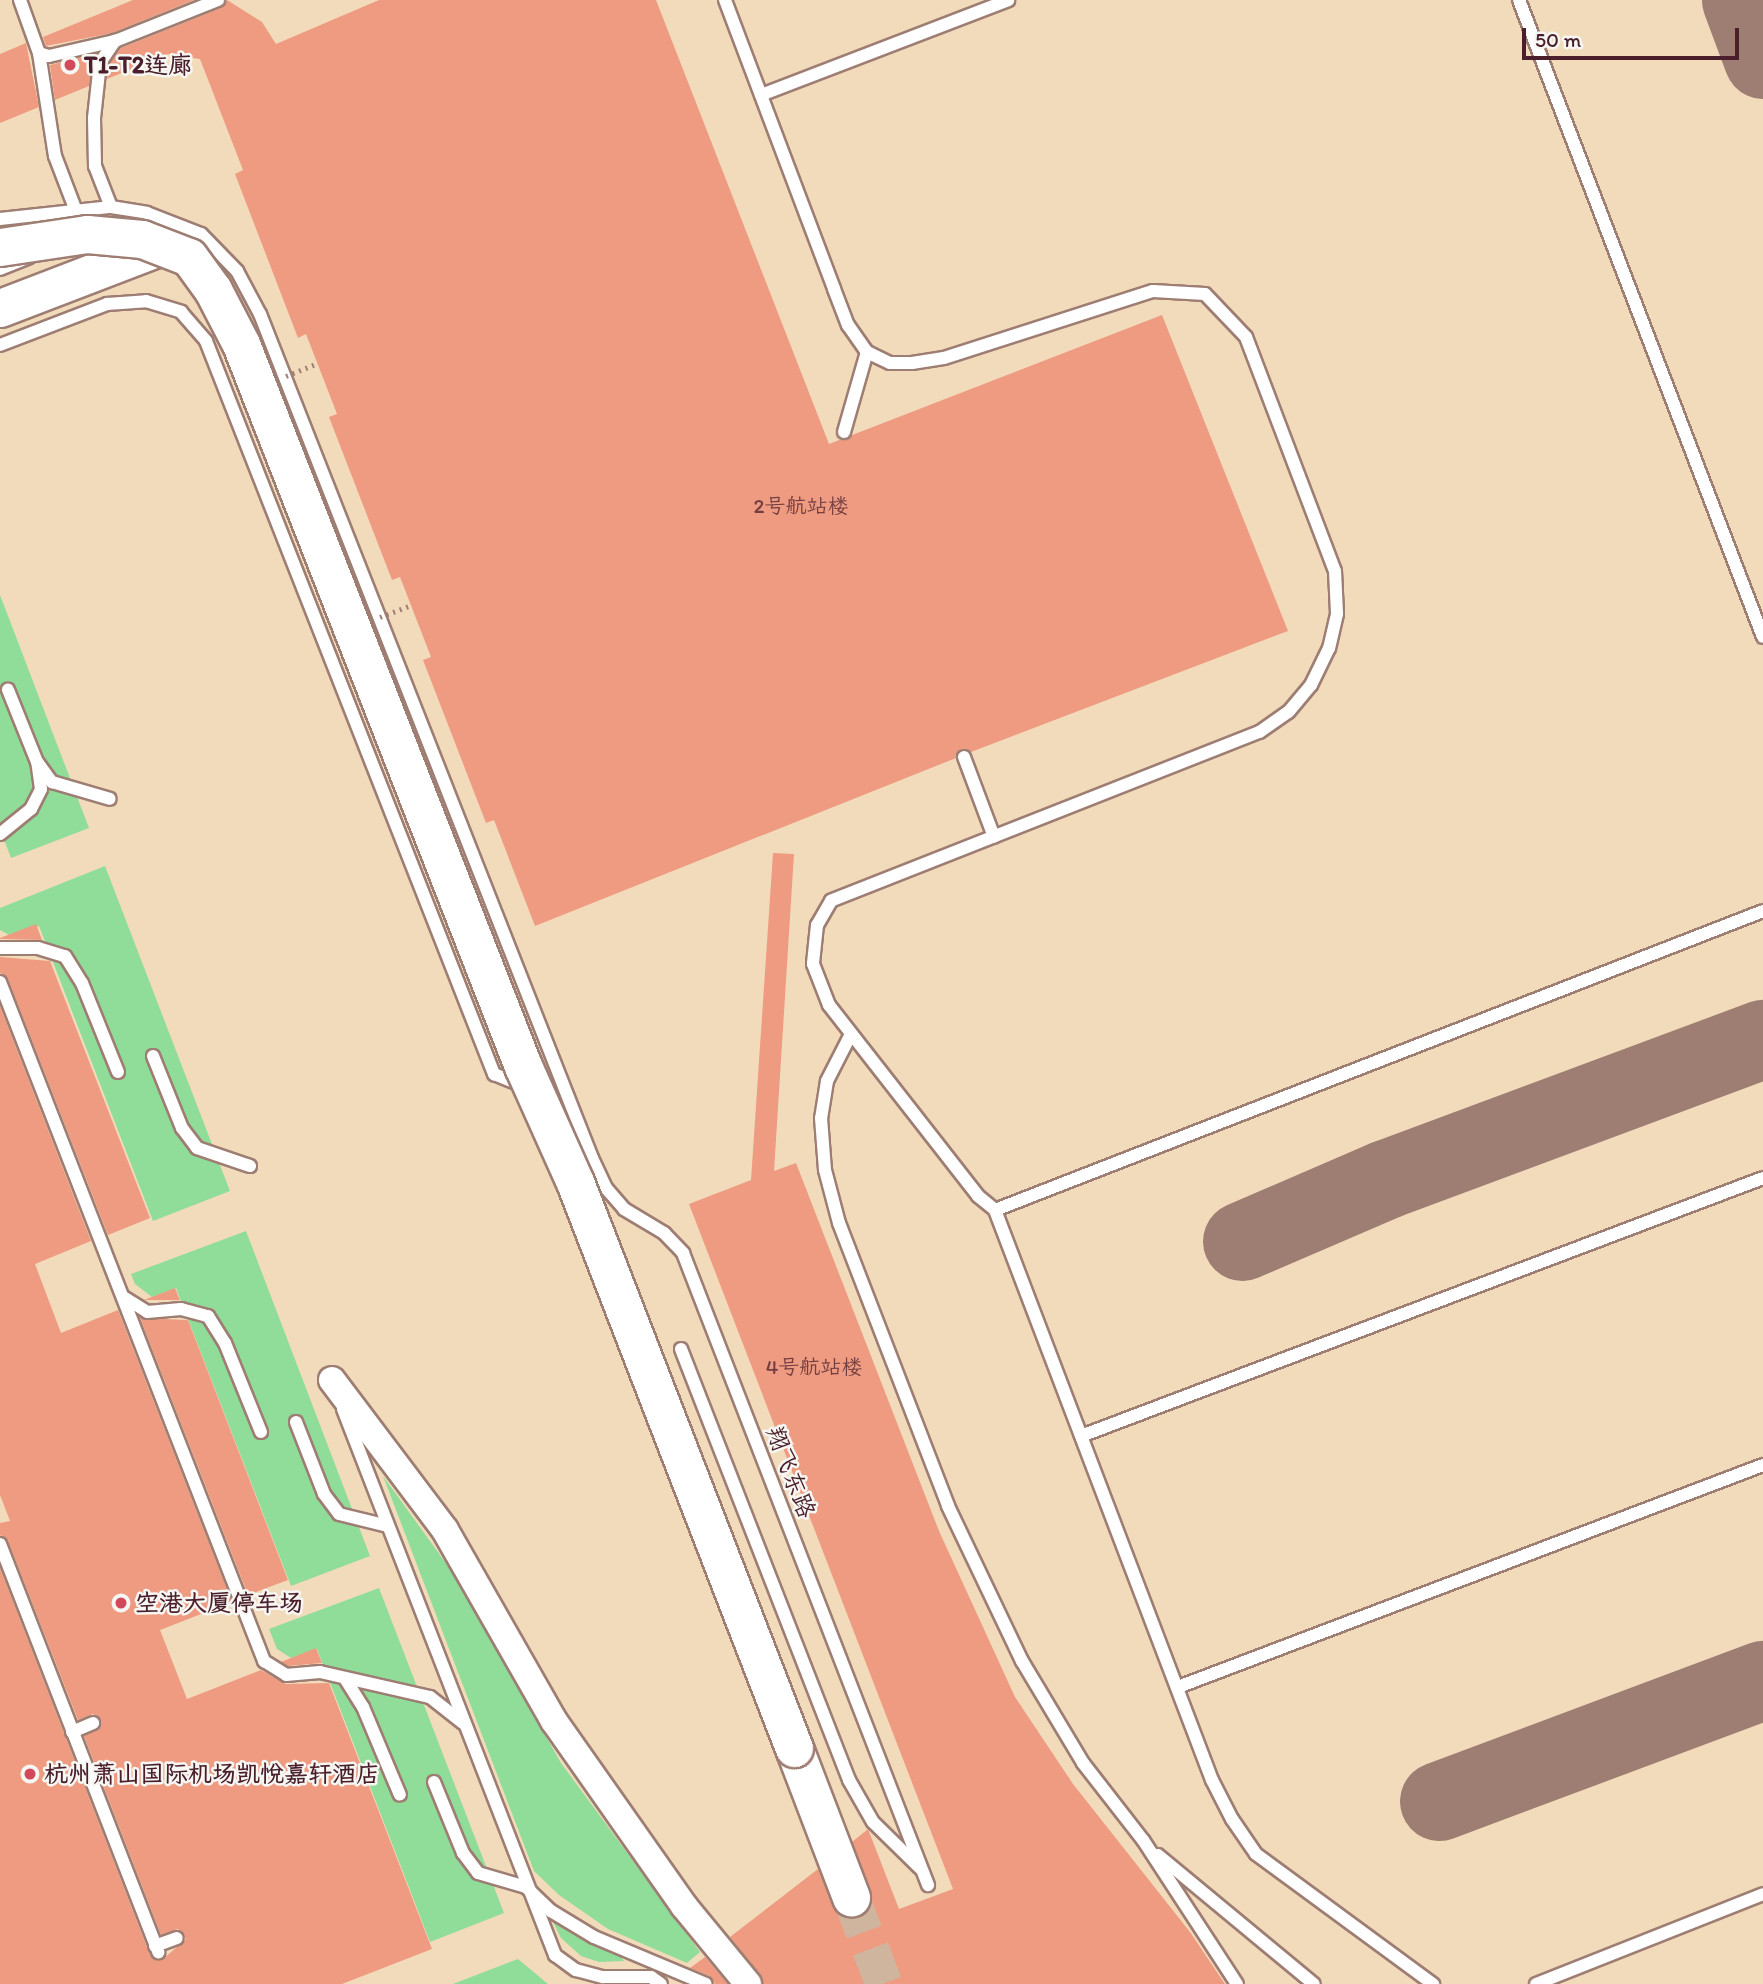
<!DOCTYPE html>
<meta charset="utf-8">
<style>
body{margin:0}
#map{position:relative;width:1763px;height:1984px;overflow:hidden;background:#f2dbbb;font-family:Itim,"LXGW WenKai TC",sans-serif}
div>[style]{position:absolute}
.green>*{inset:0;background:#90dd9a}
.taxiway>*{height:79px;margin:-39.5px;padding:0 39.5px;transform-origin:39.5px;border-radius:39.5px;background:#9e7d73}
.building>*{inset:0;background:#ef9b81}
.secondary-tunnel>*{height:37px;margin-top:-18.5px;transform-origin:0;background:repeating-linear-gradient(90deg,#d0b59e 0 37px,transparent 0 55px)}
.roads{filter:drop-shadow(2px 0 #9e7d73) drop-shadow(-2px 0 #9e7d73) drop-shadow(0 2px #9e7d73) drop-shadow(0 -2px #9e7d73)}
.lane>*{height:12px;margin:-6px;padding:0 6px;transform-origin:6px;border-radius:6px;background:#fff}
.street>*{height:26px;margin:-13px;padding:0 13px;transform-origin:13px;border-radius:13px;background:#fff}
.secondary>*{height:37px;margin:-18.5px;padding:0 18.5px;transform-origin:18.5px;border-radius:18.5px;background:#fff}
.path-bridge>*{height:4.5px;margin-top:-2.25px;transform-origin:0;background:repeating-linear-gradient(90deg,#9e7d73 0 2px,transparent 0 7px)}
.bridges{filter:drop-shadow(2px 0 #9e7d73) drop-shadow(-2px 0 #9e7d73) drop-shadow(0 2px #9e7d73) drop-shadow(0 -2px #9e7d73)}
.secondary-bridge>*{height:37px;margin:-18.5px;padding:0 18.5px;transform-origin:18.5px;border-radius:18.5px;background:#fff}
.dots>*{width:19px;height:19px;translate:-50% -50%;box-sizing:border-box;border:4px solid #f6f6f2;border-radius:50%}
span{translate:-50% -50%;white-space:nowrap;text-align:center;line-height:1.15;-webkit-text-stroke:5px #f6f6f2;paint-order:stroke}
.number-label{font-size:21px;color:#733e40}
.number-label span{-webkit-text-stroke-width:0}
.poi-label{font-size:24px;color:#4a1f2b;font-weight:700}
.left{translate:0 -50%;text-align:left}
.street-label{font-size:24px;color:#4a1f2b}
.scale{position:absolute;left:1522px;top:28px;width:217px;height:32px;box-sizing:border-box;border:4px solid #4a1f2b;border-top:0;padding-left:9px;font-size:21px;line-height:24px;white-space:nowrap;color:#4a1f2b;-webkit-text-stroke:5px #f6f6f2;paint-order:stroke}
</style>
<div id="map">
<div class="green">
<i style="clip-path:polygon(0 595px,89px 828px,11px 858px,0 829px)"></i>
<i style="clip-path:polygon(105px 866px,230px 1191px,153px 1221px,39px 926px,11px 936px,0 930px,0 908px)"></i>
<i style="clip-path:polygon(246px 1231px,370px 1556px,291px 1586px,176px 1288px,152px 1297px,135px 1284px,131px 1274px)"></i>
<i style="clip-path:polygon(383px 1476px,453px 1573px,561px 1763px,700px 1952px,687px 1963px,608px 1929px,559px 1895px,534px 1871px)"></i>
<i style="clip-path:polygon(379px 1588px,504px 1913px,430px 1942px,317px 1649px,291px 1658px,277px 1649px,269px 1629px)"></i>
<i style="clip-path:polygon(553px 1922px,621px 1957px,624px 1961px,599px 1962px,581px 1956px,561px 1938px)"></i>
<i style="clip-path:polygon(518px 1959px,548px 1984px,453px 1984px)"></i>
</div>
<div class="taxiway">
<i style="left:1741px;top:0;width:63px;rotate:69.6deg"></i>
<i style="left:1242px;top:1241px;width:157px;rotate:-23.3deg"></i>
<i style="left:1386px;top:1179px;width:402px;rotate:-20.4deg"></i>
<i style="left:1439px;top:1801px;width:346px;rotate:-20.5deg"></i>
</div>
<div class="building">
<i style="clip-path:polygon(133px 0,194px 0,112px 33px,46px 46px,43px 37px)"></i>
<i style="clip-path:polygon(227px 0,262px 22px,276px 44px,379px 0,656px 0,829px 444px,1162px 315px,1288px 631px,971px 752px,960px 749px,956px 758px,535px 926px,494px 820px,486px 823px,423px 660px,431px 657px,400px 577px,392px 580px,329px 417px,337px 414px,306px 334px,298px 338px,235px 174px,243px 170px,200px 59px,168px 54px,107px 79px,108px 66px,121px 48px,221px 8px)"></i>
<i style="clip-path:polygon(26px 43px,39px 107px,0 123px,0 54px)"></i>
<i style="clip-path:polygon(95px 54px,89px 86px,55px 100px,50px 65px)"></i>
<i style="clip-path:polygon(773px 853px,794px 854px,774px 1171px,796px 1163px,939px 1531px,1015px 1697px,1073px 1784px,1190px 1932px,1225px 1984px,763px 1984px,730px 1937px,818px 1869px,837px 1913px,848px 1918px,867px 1911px,871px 1890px,852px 1842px,868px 1829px,899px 1909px,953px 1889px,689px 1204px,751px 1180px)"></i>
<i style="clip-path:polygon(36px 924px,42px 940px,0 939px,0 938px)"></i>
<i style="clip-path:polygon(0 957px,50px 961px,150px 1218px,108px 1235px,8px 979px,0 973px)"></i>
<i style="clip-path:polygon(0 1006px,91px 1241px,35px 1264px,61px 1333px,118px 1310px,232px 1602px,160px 1630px,187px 1699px,261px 1670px,286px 1684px,329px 1683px,432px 1949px,342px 1984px,0 1984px,0 1568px,150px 1955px,162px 1960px,186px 1939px,178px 1929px,161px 1935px,84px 1736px,100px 1729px,101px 1720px,93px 1714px,78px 1720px,8px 1541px,0 1535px,0 1523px,10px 1521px,0 1495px)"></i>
<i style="clip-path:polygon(175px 1288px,180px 1300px,144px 1300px)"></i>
<i style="clip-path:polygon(140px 1318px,188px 1320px,288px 1580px,248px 1595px)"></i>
<i style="clip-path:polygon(316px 1648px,322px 1663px,288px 1666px,281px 1662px)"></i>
<i style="clip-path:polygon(705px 1957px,728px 1984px,715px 1984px,710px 1976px,690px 1968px)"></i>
</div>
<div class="secondary-tunnel">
<i style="left:851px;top:1897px;width:93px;rotate:69.2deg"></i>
</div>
<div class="roads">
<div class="lane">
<i style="left:20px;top:0;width:56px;rotate:70.3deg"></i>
<i style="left:39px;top:53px;width:104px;rotate:81.2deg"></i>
<i style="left:55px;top:156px;width:59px;rotate:69.1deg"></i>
<i style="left:725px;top:0;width:309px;rotate:69.3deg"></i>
<i style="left:834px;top:289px;width:39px;rotate:69deg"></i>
<i style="left:848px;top:325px;width:33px;rotate:55deg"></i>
<i style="left:867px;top:352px;width:25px;rotate:26deg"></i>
<i style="left:890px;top:363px;width:22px"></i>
<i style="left:912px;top:363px;width:32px;rotate:-9deg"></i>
<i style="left:944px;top:358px;width:219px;rotate:-17.8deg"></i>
<i style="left:1153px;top:291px;width:52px;rotate:3.3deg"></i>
<i style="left:1205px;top:294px;width:59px;rotate:46.4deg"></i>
<i style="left:1246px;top:337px;width:250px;rotate:69.2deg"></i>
<i style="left:1335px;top:571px;width:43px;rotate:87.3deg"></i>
<i style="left:1337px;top:614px;width:35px;rotate:103deg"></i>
<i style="left:1329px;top:648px;width:41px;rotate:115.9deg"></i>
<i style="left:1311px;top:685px;width:35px;rotate:130deg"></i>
<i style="left:1288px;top:712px;width:35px;rotate:145deg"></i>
<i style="left:1259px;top:732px;width:460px;rotate:158.5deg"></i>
<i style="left:831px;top:901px;width:28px;rotate:120deg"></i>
<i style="left:817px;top:925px;width:39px;rotate:96deg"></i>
<i style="left:813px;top:964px;width:44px;rotate:68.7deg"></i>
<i style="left:829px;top:1005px;width:242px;rotate:52deg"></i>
<i style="left:978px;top:1196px;width:22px;rotate:39deg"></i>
<i style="left:995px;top:1210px;width:824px;rotate:-21.27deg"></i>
<i style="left:1519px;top:0;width:682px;rotate:69.04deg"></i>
<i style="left:39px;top:53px;width:10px;rotate:17deg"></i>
<i style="left:49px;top:56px;width:68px;rotate:-12.8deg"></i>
<i style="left:761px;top:95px;width:265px;rotate:-21deg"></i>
<i style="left:111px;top:207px;width:44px;rotate:-111.3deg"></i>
<i style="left:95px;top:166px;width:48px;rotate:-91.2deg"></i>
<i style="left:94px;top:118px;width:55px;rotate:-83.8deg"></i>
<i style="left:100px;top:63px;width:27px;rotate:-56deg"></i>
<i style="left:115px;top:41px;width:111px;rotate:-21.7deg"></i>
<i style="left:0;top:219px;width:112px;rotate:-6.2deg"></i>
<i style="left:111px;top:207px;width:36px;rotate:9deg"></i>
<i style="left:147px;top:213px;width:58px;rotate:21.3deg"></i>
<i style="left:201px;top:234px;width:52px;rotate:45.8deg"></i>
<i style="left:237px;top:271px;width:49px;rotate:61.9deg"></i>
<i style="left:260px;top:314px;width:907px;rotate:68.53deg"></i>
<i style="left:592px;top:1158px;width:33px;rotate:65deg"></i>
<i style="left:606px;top:1188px;width:28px;rotate:49deg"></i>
<i style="left:624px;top:1209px;width:47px;rotate:31deg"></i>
<i style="left:664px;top:1233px;width:28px;rotate:46deg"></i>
<i style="left:683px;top:1253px;width:678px;rotate:68.81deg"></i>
<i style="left:0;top:269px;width:31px;rotate:-22deg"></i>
<i style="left:0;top:345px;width:115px;rotate:-21deg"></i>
<i style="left:107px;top:304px;width:39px;rotate:-4deg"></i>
<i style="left:146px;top:301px;width:37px;rotate:17deg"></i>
<i style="left:181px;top:312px;width:38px;rotate:49deg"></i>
<i style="left:206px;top:341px;width:788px;rotate:68.55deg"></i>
<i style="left:494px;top:1074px;width:31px;rotate:22deg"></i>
<i style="left:844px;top:432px;width:83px;rotate:-74deg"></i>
<i style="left:964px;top:757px;width:85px;rotate:69.4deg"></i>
<i style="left:38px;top:763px;width:24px;rotate:54deg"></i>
<i style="left:52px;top:782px;width:60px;rotate:16.3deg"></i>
<i style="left:0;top:834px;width:40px;rotate:-39deg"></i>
<i style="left:31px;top:809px;width:22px;rotate:-63deg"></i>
<i style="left:41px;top:789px;width:27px;rotate:-98deg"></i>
<i style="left:37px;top:762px;width:78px;rotate:-111.9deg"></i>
<i style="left:0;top:948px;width:38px"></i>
<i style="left:38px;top:948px;width:28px;rotate:17deg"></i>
<i style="left:65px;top:956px;width:32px;rotate:58deg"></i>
<i style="left:82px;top:983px;width:96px;rotate:68deg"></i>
<i style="left:0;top:982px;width:729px;rotate:68.75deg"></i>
<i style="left:264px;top:1661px;width:26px;rotate:32deg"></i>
<i style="left:286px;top:1675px;width:34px;rotate:-5deg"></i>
<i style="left:320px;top:1672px;width:113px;rotate:12.8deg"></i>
<i style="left:430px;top:1697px;width:42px;rotate:38.2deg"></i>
<i style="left:851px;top:1034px;width:53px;rotate:117.1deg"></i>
<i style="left:827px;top:1081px;width:37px;rotate:99deg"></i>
<i style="left:821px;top:1118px;width:52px;rotate:85.6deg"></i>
<i style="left:825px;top:1170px;width:55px;rotate:75.2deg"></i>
<i style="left:839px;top:1223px;width:303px;rotate:68.9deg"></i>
<i style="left:948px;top:1506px;width:172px;rotate:64.5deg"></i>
<i style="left:1022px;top:1661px;width:119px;rotate:59.1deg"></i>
<i style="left:1083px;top:1763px;width:98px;rotate:52.1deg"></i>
<i style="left:1143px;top:1840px;width:172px;rotate:56.9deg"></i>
<i style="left:153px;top:1056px;width:78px;rotate:68.1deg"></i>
<i style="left:182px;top:1128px;width:25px;rotate:53deg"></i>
<i style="left:197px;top:1148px;width:56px;rotate:18.8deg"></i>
<i style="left:995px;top:1210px;width:610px;rotate:69.16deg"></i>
<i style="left:1212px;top:1780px;width:44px;rotate:62.9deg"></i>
<i style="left:1232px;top:1819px;width:42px;rotate:55.6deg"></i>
<i style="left:1256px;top:1854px;width:220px;rotate:36.3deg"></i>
<i style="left:125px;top:1298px;width:26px;rotate:32deg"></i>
<i style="left:147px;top:1312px;width:34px;rotate:-5deg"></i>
<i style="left:181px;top:1309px;width:28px;rotate:15deg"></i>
<i style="left:208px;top:1316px;width:32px;rotate:58deg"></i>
<i style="left:225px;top:1343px;width:96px;rotate:68deg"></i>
<i style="left:681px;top:1349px;width:463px;rotate:68.7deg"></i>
<i style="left:849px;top:1780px;width:48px;rotate:60.3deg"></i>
<i style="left:873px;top:1822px;width:66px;rotate:44.4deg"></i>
<i style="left:343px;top:1409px;width:586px;rotate:68.78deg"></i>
<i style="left:555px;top:1955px;width:26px;rotate:36deg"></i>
<i style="left:576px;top:1970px;width:28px;rotate:15deg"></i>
<i style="left:603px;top:1977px;width:48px"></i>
<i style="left:651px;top:1977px;width:12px;rotate:35deg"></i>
<i style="left:296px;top:1422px;width:77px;rotate:68.7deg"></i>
<i style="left:324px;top:1494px;width:25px;rotate:53deg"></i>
<i style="left:339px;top:1514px;width:50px;rotate:13.8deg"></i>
<i style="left:1081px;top:1436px;width:729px;rotate:-20.72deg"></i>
<i style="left:0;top:1544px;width:438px;rotate:68.8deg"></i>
<i style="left:346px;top:1680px;width:32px;rotate:58deg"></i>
<i style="left:363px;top:1707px;width:95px;rotate:67.2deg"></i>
<i style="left:1178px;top:1687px;width:626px;rotate:-20.78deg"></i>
<i style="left:72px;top:1732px;width:23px;rotate:-23deg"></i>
<i style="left:434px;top:1782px;width:77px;rotate:67.8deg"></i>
<i style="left:463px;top:1853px;width:25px;rotate:53deg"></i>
<i style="left:478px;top:1873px;width:50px;rotate:16.3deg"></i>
<i style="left:526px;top:1887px;width:35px;rotate:44deg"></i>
<i style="left:551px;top:1911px;width:50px;rotate:31.2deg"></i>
<i style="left:594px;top:1937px;width:121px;rotate:22.8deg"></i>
<i style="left:1158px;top:1855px;width:202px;rotate:39.6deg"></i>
<i style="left:155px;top:1946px;width:23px;rotate:-20deg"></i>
<i style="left:1536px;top:1984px;width:244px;rotate:-21.6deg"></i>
</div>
<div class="street">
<i style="left:332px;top:1380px;width:188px;rotate:53deg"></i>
<i style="left:445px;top:1530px;width:220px;rotate:60.3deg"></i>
<i style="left:554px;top:1721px;width:226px;rotate:54.9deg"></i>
<i style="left:684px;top:1906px;width:101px;rotate:50.6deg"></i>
</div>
<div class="secondary">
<i style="left:0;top:308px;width:176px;rotate:-21deg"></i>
<i style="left:794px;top:1748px;width:160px;rotate:69.1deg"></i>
</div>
</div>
<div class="path-bridge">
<i style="left:286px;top:376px;width:35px;rotate:-22deg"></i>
<i style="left:380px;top:617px;width:34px;rotate:-21deg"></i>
</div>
<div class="bridges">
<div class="secondary-bridge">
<i style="left:0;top:247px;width:88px;rotate:-8.5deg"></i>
<i style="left:87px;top:234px;width:55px;rotate:5.2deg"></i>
<i style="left:142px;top:239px;width:50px;rotate:21deg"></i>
<i style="left:189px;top:257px;width:41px;rotate:54deg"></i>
<i style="left:213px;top:290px;width:61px;rotate:62.6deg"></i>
<i style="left:241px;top:344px;width:775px;rotate:68.67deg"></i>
<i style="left:523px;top:1066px;width:127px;rotate:65.9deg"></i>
<i style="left:575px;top:1182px;width:607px;rotate:68.85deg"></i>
</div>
</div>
<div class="dots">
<i style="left:70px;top:65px;background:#d1495b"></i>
<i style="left:121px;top:1603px;background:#d1495b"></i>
<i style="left:30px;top:1774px;background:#d1495b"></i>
</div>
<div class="number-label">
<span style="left:801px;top:506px">2号航站楼</span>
<span style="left:814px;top:1367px">4号航站楼</span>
</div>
<div class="poi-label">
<span class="left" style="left:84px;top:65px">T1-T2连廊</span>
<span class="left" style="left:135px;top:1603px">空港大厦停车场</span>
<span class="left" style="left:44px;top:1774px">杭州萧山国际机场凯悦嘉轩酒店</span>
</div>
<div class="street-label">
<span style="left:791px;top:1472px;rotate:69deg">翔飞东路</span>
</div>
<div class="scale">50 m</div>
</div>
